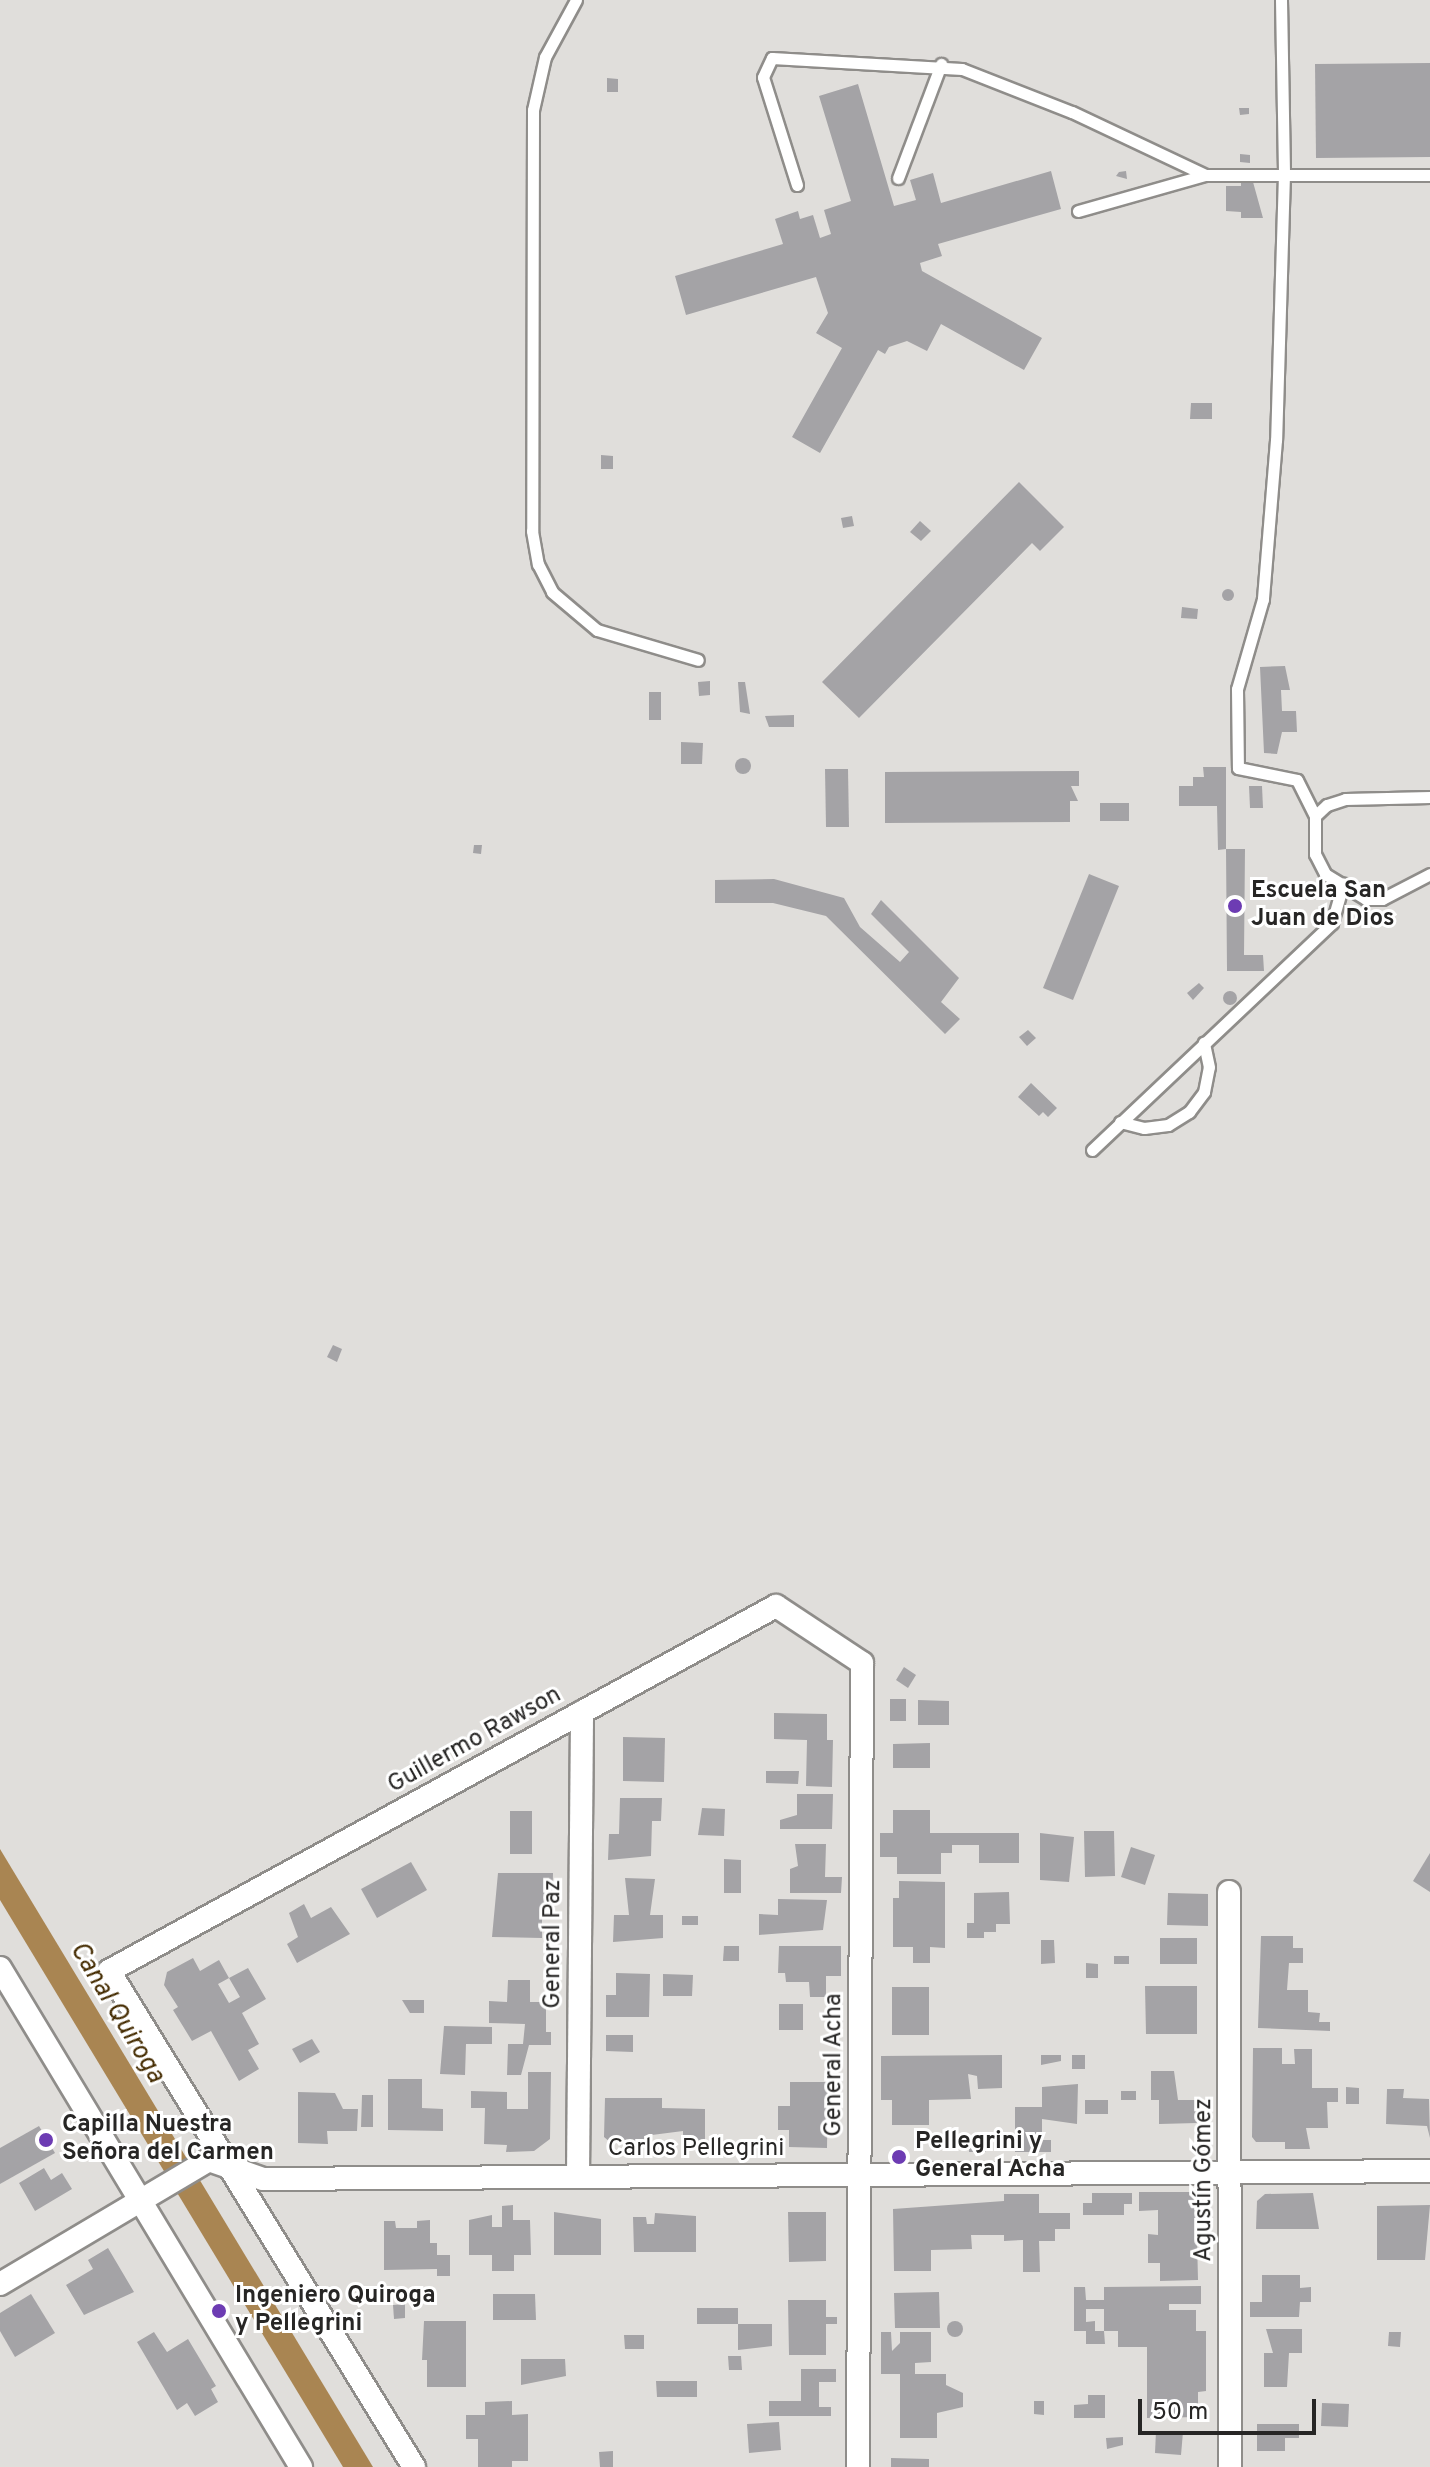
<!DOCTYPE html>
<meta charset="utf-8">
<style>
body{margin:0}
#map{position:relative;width:1430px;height:2467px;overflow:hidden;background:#e0dedb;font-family:Overpass,sans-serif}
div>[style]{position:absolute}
.water>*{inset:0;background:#a98552}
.building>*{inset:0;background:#a4a3a6}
.round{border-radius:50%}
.roads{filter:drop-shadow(2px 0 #8f8d8a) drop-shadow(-2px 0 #8f8d8a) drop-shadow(0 2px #8f8d8a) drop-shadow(0 -2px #8f8d8a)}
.lane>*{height:11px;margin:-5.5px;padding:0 5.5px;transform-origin:5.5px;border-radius:5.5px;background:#fff}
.street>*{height:22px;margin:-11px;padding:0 11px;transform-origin:11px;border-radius:11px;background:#fff}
.dots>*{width:22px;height:22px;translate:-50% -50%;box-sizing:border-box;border:4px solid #fff;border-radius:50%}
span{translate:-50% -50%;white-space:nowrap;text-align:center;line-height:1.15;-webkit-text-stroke:6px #fff;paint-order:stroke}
.poi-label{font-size:24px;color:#272625;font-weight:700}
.left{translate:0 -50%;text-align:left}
.street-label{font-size:24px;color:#272625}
.water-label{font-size:26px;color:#442b00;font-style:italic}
.scale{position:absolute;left:1138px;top:2399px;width:178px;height:36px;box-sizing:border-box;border:4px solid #272625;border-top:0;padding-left:10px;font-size:24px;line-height:28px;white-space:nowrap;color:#272625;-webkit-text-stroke:6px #fff;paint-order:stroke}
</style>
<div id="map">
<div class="water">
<i style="clip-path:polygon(0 1849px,373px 2467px,343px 2467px,0 1900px)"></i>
</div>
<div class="building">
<i style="clip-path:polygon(1430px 63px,1430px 157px,1316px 158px,1315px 64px)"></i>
<i style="clip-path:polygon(607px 78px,618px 79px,618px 92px,607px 92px)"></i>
<i style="clip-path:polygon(858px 84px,894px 206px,916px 200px,910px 180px,933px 173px,941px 203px,1051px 171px,1061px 209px,938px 244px,942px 256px,920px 263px,922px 271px,1042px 338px,1024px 370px,941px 324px,927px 351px,907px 341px,889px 347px,885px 354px,878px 350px,820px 453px,792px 437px,842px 348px,816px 333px,828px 313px,816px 277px,686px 315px,675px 276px,783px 244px,775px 219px,798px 211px,800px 219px,813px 215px,820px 238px,831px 234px,824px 210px,851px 201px,819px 96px)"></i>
<i style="clip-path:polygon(1239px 108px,1249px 108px,1249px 114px,1240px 115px)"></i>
<i style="clip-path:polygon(1240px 154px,1250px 155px,1250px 163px,1240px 162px)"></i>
<i style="clip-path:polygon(1126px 171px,1127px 179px,1116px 176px,1119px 172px)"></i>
<i style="clip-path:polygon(1241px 182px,1253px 182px,1263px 218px,1241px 218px,1241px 212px,1226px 211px,1226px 186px,1241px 186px)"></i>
<i style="clip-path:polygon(1191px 403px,1212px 403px,1212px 419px,1190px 419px)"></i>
<i style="clip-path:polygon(601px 455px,613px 456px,613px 469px,601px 469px)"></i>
<i style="clip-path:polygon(1019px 482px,1064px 527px,1040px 551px,1032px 543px,859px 718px,822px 682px)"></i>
<i style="clip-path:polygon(852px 516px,854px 526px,843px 528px,841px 518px)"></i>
<i style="clip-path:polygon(920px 521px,931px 531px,921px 541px,910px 532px)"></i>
<i class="round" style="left:1222px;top:589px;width:12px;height:12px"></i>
<i style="clip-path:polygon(1182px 607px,1198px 609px,1197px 619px,1181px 618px)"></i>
<i style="clip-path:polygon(1285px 666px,1290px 690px,1281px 690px,1282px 711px,1296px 711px,1297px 732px,1282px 732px,1277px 754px,1264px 753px,1260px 667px)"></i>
<i style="clip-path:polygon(710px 681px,710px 695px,699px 696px,698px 682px)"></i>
<i style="clip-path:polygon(738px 682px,745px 682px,750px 714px,740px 712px)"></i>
<i style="clip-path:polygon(649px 692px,661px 692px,661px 720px,649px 720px)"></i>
<i style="clip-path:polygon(794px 715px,794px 727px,769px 727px,765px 716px)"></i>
<i style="clip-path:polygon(681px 742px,703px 743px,702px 764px,681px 764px)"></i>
<i class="round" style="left:735px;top:758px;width:16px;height:16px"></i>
<i style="clip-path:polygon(1203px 767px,1226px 767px,1226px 849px,1218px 850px,1217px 806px,1179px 806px,1179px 786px,1193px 786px,1193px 777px,1204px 777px)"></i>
<i style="clip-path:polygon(825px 769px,848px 769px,849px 827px,826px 827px)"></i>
<i style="clip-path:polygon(1079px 771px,1079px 786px,1071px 786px,1078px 801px,1070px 801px,1070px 822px,885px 823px,885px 772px)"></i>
<i style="clip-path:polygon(1249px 786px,1262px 786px,1263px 808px,1250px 808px)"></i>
<i style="clip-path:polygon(1100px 803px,1129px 803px,1129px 821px,1100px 821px)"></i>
<i style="clip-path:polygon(474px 845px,482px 845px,481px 854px,473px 853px)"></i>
<i style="clip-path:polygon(1226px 849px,1245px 849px,1244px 955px,1263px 955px,1264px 971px,1227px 971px)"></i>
<i style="clip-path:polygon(1089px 874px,1119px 886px,1073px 1000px,1043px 988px)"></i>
<i style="clip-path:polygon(774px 879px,844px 898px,860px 927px,900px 962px,909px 952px,871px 914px,881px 900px,959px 978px,941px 1002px,960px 1019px,945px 1034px,826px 916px,773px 903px,715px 903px,715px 880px)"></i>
<i style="clip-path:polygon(1199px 983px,1204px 988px,1193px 1000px,1187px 993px)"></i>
<i class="round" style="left:1223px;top:991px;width:14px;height:14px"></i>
<i style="clip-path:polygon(1028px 1030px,1036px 1038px,1027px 1046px,1019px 1037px)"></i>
<i style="clip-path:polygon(1031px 1083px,1057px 1108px,1048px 1117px,1043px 1112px,1039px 1116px,1018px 1097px)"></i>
<i style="clip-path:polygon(333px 1345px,342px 1349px,337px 1362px,327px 1357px)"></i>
<i style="clip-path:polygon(904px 1667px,916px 1675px,908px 1688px,896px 1680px)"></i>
<i style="clip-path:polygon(890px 1699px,906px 1699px,906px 1721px,890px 1721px)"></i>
<i style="clip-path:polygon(918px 1700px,949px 1701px,949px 1725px,918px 1725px)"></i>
<i style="clip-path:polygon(774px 1713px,827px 1714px,827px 1740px,833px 1740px,832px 1787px,806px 1786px,807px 1740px,774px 1739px)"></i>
<i style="clip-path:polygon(623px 1737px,665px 1738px,664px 1782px,623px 1781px)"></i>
<i style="clip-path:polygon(930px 1743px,930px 1768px,893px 1768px,893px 1744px)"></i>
<i style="clip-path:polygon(766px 1771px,799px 1771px,798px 1784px,766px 1783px)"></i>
<i style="clip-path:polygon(797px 1794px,833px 1794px,832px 1829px,780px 1829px,780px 1820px,797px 1815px)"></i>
<i style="clip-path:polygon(620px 1798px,662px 1798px,661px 1821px,652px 1821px,651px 1856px,608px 1860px,609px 1834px,619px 1834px)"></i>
<i style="clip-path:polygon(702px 1808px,725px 1809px,724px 1836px,698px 1835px)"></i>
<i style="clip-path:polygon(893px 1810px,930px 1810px,930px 1833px,1019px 1833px,1019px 1863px,979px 1863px,979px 1845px,952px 1845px,952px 1853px,941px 1853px,941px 1874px,897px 1874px,897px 1857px,880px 1857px,880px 1833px,893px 1833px)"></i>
<i style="clip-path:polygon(510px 1811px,532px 1811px,532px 1854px,510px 1854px)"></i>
<i style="clip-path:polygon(1084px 1831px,1114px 1831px,1115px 1876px,1085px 1877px)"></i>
<i style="clip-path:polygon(1040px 1833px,1074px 1837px,1069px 1882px,1040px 1880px)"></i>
<i style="clip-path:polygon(795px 1844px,826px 1844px,825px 1877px,842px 1877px,841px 1893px,790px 1893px,790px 1869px,798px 1866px)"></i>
<i style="clip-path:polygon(1131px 1847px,1155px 1855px,1145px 1885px,1121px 1877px)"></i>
<i style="clip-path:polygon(1430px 1853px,1430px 1892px,1413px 1881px)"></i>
<i style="clip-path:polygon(724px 1859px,741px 1860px,741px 1893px,724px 1893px)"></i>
<i style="clip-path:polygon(411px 1862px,427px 1890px,377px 1918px,361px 1889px)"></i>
<i style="clip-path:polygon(498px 1873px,553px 1873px,552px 1916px,542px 1916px,542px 1938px,492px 1937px)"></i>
<i style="clip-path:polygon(625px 1878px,655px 1879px,650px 1915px,663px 1915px,663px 1938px,613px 1942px,614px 1915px,629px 1915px)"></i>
<i style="clip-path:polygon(899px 1881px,945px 1882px,945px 1948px,930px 1947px,930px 1963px,913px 1963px,913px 1947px,893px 1947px,893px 1898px,899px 1898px)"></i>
<i style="clip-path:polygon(1009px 1892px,1010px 1924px,996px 1924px,996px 1932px,984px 1932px,984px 1938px,967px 1938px,967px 1923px,974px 1923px,974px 1893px)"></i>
<i style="clip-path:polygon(1168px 1893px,1208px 1894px,1208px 1926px,1167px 1925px)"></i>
<i style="clip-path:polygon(778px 1899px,827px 1900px,823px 1930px,759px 1935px,759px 1914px,778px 1915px)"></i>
<i style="clip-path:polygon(304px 1904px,311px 1918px,331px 1907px,350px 1934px,297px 1963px,287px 1944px,298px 1937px,289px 1913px)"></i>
<i style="clip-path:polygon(682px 1916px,698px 1916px,698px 1925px,682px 1925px)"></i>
<i style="clip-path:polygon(1261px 1936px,1293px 1936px,1293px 1948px,1303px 1948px,1303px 1963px,1289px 1963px,1287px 1990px,1308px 1990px,1308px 2012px,1320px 2013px,1319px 2022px,1330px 2022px,1330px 2031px,1258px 2028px)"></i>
<i style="clip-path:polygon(1160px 1938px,1197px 1938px,1197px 1964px,1160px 1964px)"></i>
<i style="clip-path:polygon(1041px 1940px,1054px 1940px,1055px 1963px,1041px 1964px)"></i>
<i style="clip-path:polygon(724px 1946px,739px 1946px,739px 1961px,723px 1961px)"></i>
<i style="clip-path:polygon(779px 1946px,841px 1946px,841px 1976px,826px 1976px,826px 1997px,810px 1997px,809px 1982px,786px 1982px,785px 1973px,778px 1973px)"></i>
<i style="clip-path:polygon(1114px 1956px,1129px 1956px,1129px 1964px,1114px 1964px)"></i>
<i style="clip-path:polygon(193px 1958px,200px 1971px,219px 1960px,229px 1978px,218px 1984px,229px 2003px,240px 1997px,229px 1978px,248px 1968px,266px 1999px,242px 2013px,259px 2044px,248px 2050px,259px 2069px,239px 2081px,211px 2031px,192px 2041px,173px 2010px,178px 2007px,164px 1985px,167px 1972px)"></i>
<i style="clip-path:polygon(1086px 1963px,1098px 1964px,1098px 1978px,1086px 1978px)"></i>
<i style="clip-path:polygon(616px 1973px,650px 1974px,649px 2017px,606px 2017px,606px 1995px,616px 1995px)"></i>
<i style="clip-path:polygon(663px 1974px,693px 1975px,692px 1996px,663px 1996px)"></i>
<i style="clip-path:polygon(508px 1980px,530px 1980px,530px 2002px,546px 2002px,546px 2032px,551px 2032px,551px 2045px,529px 2045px,521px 2075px,507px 2075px,508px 2044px,523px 2044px,525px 2024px,489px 2023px,489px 2001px,507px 2002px)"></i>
<i style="clip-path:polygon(1145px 1986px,1197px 1986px,1197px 2034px,1146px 2034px)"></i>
<i style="clip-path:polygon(892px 1987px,929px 1987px,929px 2035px,892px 2035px)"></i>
<i style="clip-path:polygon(402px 2000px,424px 2000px,424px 2013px,410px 2013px)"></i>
<i style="clip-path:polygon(779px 2004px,803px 2004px,803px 2030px,779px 2030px)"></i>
<i style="clip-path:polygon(444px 2026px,492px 2027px,492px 2044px,466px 2044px,465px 2075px,440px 2074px)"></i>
<i style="clip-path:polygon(606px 2035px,633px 2035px,633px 2052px,606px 2051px)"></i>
<i style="clip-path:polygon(312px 2039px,320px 2052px,300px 2063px,292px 2049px)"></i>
<i style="clip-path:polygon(1253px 2048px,1282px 2048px,1282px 2064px,1295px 2064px,1294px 2049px,1312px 2049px,1312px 2088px,1338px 2088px,1338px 2102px,1327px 2102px,1328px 2128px,1306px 2128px,1310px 2149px,1285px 2149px,1285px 2142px,1256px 2142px,1252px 2137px)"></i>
<i style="clip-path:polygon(1002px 2055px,1002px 2088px,978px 2089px,977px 2076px,968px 2074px,971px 2099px,929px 2100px,929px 2125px,892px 2125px,892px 2100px,881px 2100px,881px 2056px)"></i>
<i style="clip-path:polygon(1041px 2055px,1061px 2055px,1061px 2061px,1041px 2065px)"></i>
<i style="clip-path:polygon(1072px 2055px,1085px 2055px,1085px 2069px,1072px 2069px)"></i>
<i style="clip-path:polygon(1151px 2071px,1174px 2071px,1178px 2100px,1197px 2100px,1197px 2123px,1159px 2124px,1159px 2100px,1151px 2100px)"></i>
<i style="clip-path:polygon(528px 2072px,551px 2072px,550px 2139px,534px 2151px,506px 2152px,507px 2145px,484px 2144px,485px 2108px,471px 2108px,471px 2091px,507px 2092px,507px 2109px,528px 2109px)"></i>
<i style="clip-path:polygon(388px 2079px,422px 2079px,422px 2108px,443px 2109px,443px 2131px,388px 2130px)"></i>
<i style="clip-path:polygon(790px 2082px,828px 2082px,827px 2148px,789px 2147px,789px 2130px,778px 2130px,778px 2106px,790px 2106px)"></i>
<i style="clip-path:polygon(1078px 2084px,1077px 2124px,1042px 2119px,1042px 2140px,1051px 2140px,1051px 2152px,1015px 2152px,1015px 2107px,1042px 2107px,1042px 2087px)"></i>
<i style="clip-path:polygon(1346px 2087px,1359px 2088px,1359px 2104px,1346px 2104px)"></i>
<i style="clip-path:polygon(1387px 2089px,1404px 2089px,1403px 2098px,1429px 2099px,1430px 2138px,1427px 2126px,1386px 2124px)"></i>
<i style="clip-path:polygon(1121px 2091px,1136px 2091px,1136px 2100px,1121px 2100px)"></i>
<i style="clip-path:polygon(298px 2092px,335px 2093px,343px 2109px,358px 2109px,357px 2131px,327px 2131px,328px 2144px,298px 2143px)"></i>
<i style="clip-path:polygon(362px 2095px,373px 2095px,373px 2127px,361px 2127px)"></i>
<i style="clip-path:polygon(605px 2098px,662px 2098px,662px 2108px,705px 2109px,705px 2148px,683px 2148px,683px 2131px,644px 2136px,644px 2143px,610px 2142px,604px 2137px)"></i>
<i style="clip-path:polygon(1085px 2100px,1108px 2100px,1108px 2114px,1085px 2114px)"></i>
<i style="clip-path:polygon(39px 2126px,55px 2153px,0 2184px,0 2148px)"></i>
<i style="clip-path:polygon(969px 2140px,986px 2141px,986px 2152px,969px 2152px)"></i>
<i style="clip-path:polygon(44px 2168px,51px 2180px,62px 2173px,72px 2189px,35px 2211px,19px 2183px)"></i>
<i style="clip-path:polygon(1139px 2192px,1191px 2192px,1196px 2197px,1198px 2280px,1160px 2281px,1160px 2263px,1148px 2263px,1148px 2234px,1158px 2235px,1158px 2210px,1139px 2211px)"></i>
<i style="clip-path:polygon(1092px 2193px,1132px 2193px,1132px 2204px,1124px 2204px,1124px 2215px,1083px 2215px,1083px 2203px,1092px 2203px)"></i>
<i style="clip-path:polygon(1313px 2193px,1319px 2229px,1256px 2229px,1257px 2201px,1265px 2194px)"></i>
<i style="clip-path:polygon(1004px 2194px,1039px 2194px,1039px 2213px,1070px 2213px,1070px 2229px,1055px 2229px,1055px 2241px,1039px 2241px,1040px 2272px,1023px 2272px,1023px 2240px,1004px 2241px,1004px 2235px,971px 2235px,972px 2249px,931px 2250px,931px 2271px,894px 2271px,893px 2209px,1004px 2201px)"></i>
<i style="clip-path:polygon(513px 2205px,513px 2220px,530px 2220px,531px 2255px,514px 2255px,514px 2271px,492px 2271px,492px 2255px,469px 2255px,469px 2220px,492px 2215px,492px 2227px,502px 2227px,502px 2206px)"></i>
<i style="clip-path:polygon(1430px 2205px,1425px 2260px,1377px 2260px,1377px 2206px)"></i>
<i style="clip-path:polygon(554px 2212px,601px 2219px,601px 2255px,554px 2255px)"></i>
<i style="clip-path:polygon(788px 2212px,826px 2212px,826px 2261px,789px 2262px)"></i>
<i style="clip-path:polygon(655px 2213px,696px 2216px,696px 2252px,634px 2252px,633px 2217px,646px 2217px,647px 2224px,654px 2224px)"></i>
<i style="clip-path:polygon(430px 2220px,430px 2243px,437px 2243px,437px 2255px,450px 2255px,450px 2276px,437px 2276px,437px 2269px,384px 2270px,384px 2221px,395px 2221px,396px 2228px,417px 2228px,417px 2221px)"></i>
<i style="clip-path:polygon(108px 2248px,134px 2292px,84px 2315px,66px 2285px,93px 2269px,88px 2260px)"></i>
<i style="clip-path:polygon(1262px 2275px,1300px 2275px,1300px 2288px,1311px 2287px,1311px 2302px,1300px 2302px,1299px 2317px,1250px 2317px,1250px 2302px,1262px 2302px)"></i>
<i style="clip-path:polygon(1201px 2286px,1201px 2304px,1169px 2304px,1169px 2310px,1196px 2310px,1196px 2331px,1206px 2331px,1206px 2391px,1198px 2392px,1198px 2417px,1147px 2418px,1147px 2347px,1118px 2347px,1118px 2331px,1104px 2331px,1104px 2309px,1086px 2309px,1086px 2322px,1095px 2321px,1095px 2331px,1104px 2331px,1105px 2344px,1086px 2344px,1086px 2331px,1074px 2331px,1074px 2287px,1085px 2287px,1086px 2300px,1104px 2300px,1104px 2287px)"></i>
<i style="clip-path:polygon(939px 2292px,940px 2328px,895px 2328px,894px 2293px)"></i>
<i style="clip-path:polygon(31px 2294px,55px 2333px,15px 2357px,0 2331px,0 2313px)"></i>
<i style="clip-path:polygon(493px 2294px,535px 2294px,536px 2320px,493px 2320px)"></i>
<i style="clip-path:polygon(788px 2300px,826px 2300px,826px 2317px,837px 2317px,837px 2324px,826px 2324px,826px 2355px,789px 2355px)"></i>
<i style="clip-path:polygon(405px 2304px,405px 2318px,394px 2319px,393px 2305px)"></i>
<i style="clip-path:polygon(697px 2308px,738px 2308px,738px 2324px,697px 2324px)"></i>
<i style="clip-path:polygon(424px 2321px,466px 2321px,466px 2387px,427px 2387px,427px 2360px,422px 2360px)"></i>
<i class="round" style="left:947px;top:2321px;width:16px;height:16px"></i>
<i style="clip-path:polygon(738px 2324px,772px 2324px,772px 2346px,738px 2350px)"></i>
<i style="clip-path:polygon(1266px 2329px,1302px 2329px,1302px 2353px,1289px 2353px,1287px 2387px,1264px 2387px,1264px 2353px,1273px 2353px)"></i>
<i style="clip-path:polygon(154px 2332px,167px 2352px,188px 2339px,216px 2386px,211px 2389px,218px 2402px,195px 2416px,187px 2403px,177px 2410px,137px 2342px)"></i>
<i style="clip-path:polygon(881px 2332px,891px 2332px,892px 2351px,900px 2343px,900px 2332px,931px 2332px,931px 2362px,915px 2363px,915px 2374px,946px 2374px,946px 2385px,963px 2393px,963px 2407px,937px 2413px,937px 2438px,900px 2438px,900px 2374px,881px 2374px)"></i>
<i style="clip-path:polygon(1389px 2332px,1401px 2332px,1400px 2347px,1388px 2346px)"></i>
<i style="clip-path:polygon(624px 2335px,644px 2335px,644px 2349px,625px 2349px)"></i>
<i style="clip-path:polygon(728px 2356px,741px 2356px,742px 2370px,729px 2370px)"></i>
<i style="clip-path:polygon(521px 2359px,565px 2359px,566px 2376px,521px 2385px)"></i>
<i style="clip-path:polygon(801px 2369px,836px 2369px,836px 2382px,819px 2382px,819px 2407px,831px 2407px,831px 2416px,769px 2416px,769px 2401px,801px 2401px)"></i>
<i style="clip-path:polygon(656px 2381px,697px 2381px,697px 2397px,657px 2397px)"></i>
<i style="clip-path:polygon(1088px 2395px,1105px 2395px,1105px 2418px,1074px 2418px,1074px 2405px,1088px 2404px)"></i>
<i style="clip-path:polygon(512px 2401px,512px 2415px,528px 2414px,528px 2461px,512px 2461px,512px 2467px,478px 2467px,478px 2439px,466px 2439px,466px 2415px,485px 2415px,485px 2402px)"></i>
<i style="clip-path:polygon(1034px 2401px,1044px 2401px,1044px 2415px,1034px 2414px)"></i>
<i style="clip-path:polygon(1322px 2403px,1349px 2404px,1348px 2427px,1321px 2426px)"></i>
<i style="clip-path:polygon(779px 2422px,781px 2450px,749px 2453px,747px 2424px)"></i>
<i style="clip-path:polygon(1257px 2424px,1299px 2424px,1299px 2438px,1285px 2438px,1285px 2451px,1257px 2451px)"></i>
<i style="clip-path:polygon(1156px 2431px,1183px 2432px,1181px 2455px,1155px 2453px)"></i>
<i style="clip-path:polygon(1123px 2437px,1123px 2445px,1107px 2449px,1106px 2438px)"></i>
<i style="clip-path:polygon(613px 2451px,613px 2467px,600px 2467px,599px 2452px)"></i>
<i style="clip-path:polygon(891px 2458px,929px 2459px,929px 2467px,891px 2467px)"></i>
</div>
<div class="roads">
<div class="lane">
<i style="left:576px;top:0;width:65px;rotate:118.5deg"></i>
<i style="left:545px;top:57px;width:54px;rotate:102.8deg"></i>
<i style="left:533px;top:110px;width:421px;rotate:90.1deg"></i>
<i style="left:532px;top:531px;width:34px;rotate:80deg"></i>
<i style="left:538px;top:564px;width:31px;rotate:63deg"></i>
<i style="left:552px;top:592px;width:59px;rotate:40.2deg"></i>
<i style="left:597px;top:630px;width:105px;rotate:16.5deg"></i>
<i style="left:1281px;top:0;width:174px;rotate:89deg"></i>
<i style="left:1284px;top:174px;width:266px;rotate:91.7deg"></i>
<i style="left:1276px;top:440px;width:160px;rotate:94.7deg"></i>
<i style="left:1263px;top:599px;width:94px;rotate:106.1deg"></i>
<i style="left:1237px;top:689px;width:79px;rotate:89.3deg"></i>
<i style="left:1238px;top:768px;width:60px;rotate:11.5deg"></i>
<i style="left:1297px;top:780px;width:40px;rotate:63.4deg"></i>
<i style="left:1315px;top:816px;width:38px;rotate:90deg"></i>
<i style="left:1315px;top:854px;width:22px;rotate:63deg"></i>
<i style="left:1325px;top:874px;width:48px;rotate:31.4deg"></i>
<i style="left:1366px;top:899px;width:16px"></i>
<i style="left:1382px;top:899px;width:54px;rotate:-27.5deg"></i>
<i style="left:898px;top:178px;width:122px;rotate:-69.3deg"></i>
<i style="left:797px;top:185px;width:113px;rotate:-107.5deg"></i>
<i style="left:763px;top:77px;width:21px;rotate:-65deg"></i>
<i style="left:772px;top:58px;width:190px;rotate:3.3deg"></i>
<i style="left:962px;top:69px;width:118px;rotate:21.4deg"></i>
<i style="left:1072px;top:112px;width:147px;rotate:25.3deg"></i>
<i style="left:1078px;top:211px;width:132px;rotate:-15.8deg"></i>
<i style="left:1205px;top:175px;width:225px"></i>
<i style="left:1315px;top:816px;width:16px;rotate:-43deg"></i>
<i style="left:1327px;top:805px;width:19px;rotate:-18deg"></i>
<i style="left:1345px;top:799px;width:85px;rotate:-1.3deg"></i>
<i style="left:1120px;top:1122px;width:25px;rotate:14deg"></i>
<i style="left:1144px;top:1128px;width:24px;rotate:-7deg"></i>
<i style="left:1168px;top:1125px;width:25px;rotate:-32deg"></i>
<i style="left:1189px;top:1112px;width:25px;rotate:-53deg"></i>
<i style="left:1204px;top:1092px;width:25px;rotate:-79deg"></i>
<i style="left:1209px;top:1067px;width:25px;rotate:-102deg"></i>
<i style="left:1092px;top:1150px;width:330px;rotate:-43.4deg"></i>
<i style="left:1332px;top:923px;width:41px;rotate:-74.2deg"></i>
</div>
<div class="street">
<i style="left:1229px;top:1892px;width:575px;rotate:89.9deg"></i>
<i style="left:0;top:1968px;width:583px;rotate:58.9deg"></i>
<i style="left:578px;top:2176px;width:464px;rotate:-89.5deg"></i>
<i style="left:0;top:2284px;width:243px;rotate:-30.7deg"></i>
<i style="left:209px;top:2160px;width:57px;rotate:19.4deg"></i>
<i style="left:263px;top:2179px;width:1167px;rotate:-0.39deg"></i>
<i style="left:414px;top:2467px;width:582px;rotate:-121.59deg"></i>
<i style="left:109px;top:1971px;width:760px;rotate:-28.69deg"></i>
<i style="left:776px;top:1606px;width:103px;rotate:33.5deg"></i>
<i style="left:862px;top:1663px;width:804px;rotate:90.29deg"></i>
</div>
</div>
<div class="dots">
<i style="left:1235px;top:906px;background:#6d3cb3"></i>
<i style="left:46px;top:2140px;background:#6d3cb3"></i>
<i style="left:899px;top:2157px;background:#6d3cb3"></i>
<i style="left:219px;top:2311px;background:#6d3cb3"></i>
</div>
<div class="poi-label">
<span class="left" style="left:1251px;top:906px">Escuela San<br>Juan de Dios</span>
<span class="left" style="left:62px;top:2140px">Capilla Nuestra<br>Señora del Carmen</span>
<span class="left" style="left:915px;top:2157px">Pellegrini y<br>General Acha</span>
<span class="left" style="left:235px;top:2311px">Ingeniero Quiroga<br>y Pellegrini</span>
</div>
<div class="street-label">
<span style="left:475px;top:1741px;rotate:-29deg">Guillermo Rawson</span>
<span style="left:554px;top:1944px;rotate:-90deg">General Paz</span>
<span style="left:835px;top:2065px;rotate:-90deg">General Acha</span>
<span style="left:696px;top:2150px">Carlos Pellegrini</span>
<span style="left:1205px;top:2180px;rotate:-90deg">Agustín Gómez</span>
</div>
<div class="water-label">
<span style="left:116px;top:2013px;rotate:59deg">Canal Quiroga</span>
</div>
<div class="scale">50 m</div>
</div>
